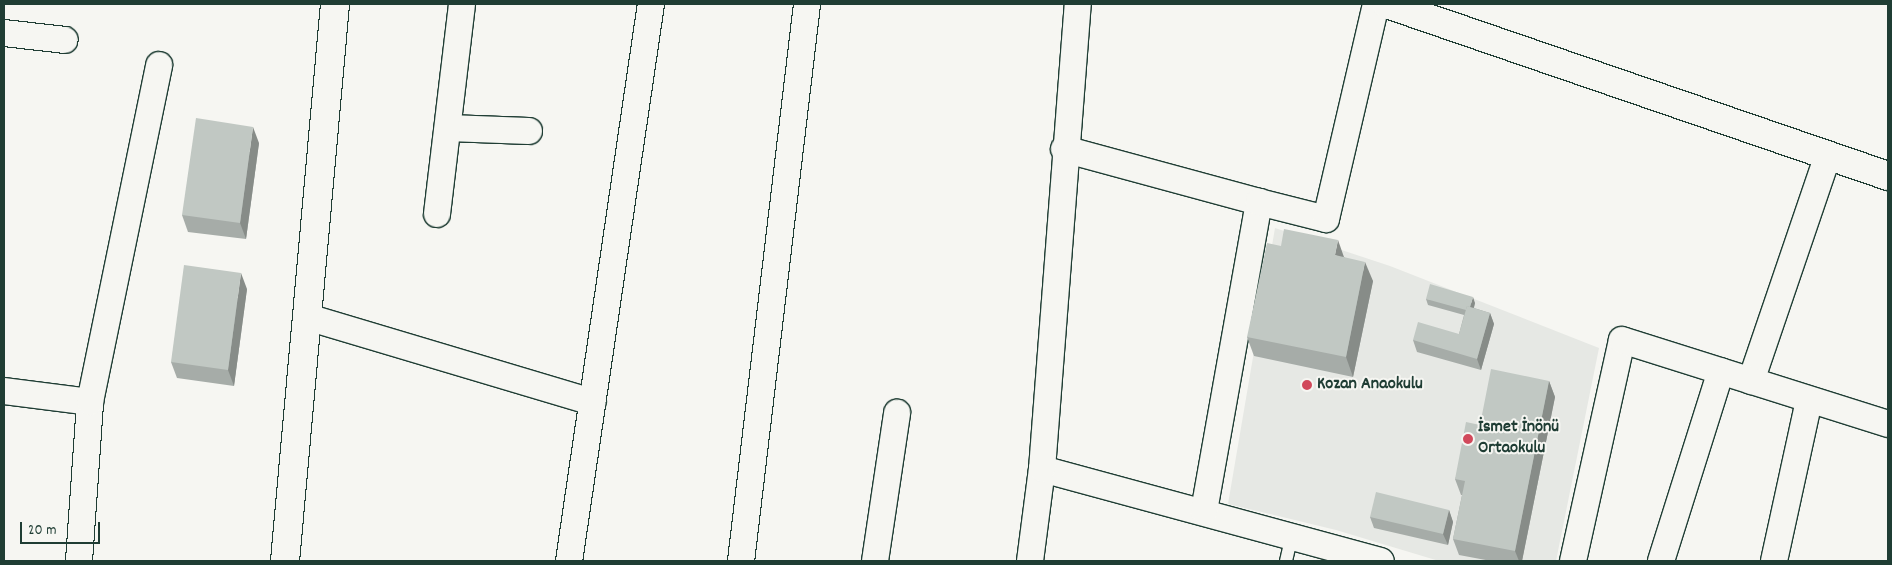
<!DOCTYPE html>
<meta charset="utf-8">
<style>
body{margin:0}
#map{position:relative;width:1892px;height:565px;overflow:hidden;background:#f6f6f2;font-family:Dekko,sans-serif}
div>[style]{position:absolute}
.built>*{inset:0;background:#e6e8e4}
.roads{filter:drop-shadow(1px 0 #1f3d34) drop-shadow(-1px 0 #1f3d34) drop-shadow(0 1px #1f3d34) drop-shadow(0 -1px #1f3d34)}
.lane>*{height:12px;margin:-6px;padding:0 6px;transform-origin:6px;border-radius:6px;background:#f6f6f2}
.street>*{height:26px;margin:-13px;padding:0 13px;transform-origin:13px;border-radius:13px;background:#f6f6f2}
.secondary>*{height:28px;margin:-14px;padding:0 14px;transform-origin:14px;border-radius:14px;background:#f6f6f2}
.wall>*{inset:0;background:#a6aca8}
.shaded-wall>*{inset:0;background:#878c88}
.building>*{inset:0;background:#c1c8c3}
.dots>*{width:14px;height:14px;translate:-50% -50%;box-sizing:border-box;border:2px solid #f6f6f2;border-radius:50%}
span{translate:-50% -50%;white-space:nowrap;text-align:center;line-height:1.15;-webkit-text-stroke:4px #f6f6f2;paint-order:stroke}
.poi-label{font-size:18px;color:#1f3d34;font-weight:700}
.left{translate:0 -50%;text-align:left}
.frame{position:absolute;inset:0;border:5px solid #1f3d34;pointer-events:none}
.scale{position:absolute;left:20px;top:522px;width:80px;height:22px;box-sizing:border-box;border:2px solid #1f3d34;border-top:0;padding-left:6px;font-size:15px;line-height:18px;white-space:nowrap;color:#1f3d34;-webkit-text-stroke:4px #f6f6f2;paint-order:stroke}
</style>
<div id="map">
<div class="built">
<i style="clip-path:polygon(1275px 228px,1390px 266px,1599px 348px,1556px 561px,1439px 561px,1336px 530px,1228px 504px)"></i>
</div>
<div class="roads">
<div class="lane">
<i style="left:1286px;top:561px;width:26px;rotate:-77deg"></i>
</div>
<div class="street">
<i style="left:4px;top:33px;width:61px;rotate:6.5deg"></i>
<i style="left:448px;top:128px;width:81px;rotate:2.1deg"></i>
<i style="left:1064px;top:149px;width:202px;rotate:15.2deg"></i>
<i style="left:437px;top:214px;width:211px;rotate:-83.2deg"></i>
<i style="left:307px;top:317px;width:298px;rotate:16.6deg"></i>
<i style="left:1751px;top:381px;width:239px;rotate:-71.2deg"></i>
<i style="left:4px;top:391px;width:87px;rotate:7.3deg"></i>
<i style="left:1042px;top:469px;width:351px;rotate:15.2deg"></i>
<i style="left:1204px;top:511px;width:314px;rotate:-79.9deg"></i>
<i style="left:1259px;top:202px;width:69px;rotate:14.2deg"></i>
<i style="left:1326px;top:219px;width:221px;rotate:-76.9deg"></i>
<i style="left:79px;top:561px;width:159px;rotate:-86deg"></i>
<i style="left:90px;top:402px;width:344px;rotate:-78.4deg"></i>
<i style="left:569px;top:561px;width:563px;rotate:-81.63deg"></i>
<i style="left:741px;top:561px;width:561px;rotate:-83.24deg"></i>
<i style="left:875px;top:561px;width:150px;rotate:-81.5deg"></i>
<i style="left:1030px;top:561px;width:93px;rotate:-82.6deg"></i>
<i style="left:1042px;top:469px;width:466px;rotate:-85.6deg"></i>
<i style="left:1573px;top:561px;width:226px;rotate:-77.5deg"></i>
<i style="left:1622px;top:340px;width:279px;rotate:17.5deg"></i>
<i style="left:1661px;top:561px;width:199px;rotate:-72.5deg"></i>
<i style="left:1774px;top:561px;width:165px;rotate:-77.7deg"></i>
</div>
<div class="secondary">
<i style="left:1387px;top:4px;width:530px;rotate:18.95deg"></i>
<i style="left:285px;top:561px;width:559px;rotate:-84.87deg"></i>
</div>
</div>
<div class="wall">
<i style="clip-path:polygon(259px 143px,246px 239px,188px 232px,182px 215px)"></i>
<i style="clip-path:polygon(1344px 257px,1373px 281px,1353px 377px,1254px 356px,1247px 337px)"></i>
<i style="clip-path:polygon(247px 289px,234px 386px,177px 378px,171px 362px)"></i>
<i style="clip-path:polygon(1426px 299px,1475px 303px,1474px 308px,1490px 313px,1494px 324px,1481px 370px,1417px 352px,1413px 340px,1459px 334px,1464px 315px,1428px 305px)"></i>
<i style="clip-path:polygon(1549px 381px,1555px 397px,1522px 561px,1491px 561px,1459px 555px,1453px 539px,1462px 495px,1461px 495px,1455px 479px,1480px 425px)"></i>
<i style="clip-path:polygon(1449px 510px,1453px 522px,1448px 545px,1374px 528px,1370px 517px)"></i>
</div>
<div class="shaded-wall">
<i style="clip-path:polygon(253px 127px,259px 143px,246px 239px,240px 223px)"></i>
<i style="clip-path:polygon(1338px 240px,1345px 260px,1335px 255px)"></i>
<i style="clip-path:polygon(1365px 262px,1373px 281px,1353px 377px,1346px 357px)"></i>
<i style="clip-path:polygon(241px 273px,247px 289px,234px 386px,228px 370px)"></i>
<i style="clip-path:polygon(1473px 297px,1475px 303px,1471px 317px,1469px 311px)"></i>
<i style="clip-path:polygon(1490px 313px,1494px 324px,1481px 370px,1477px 359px)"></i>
<i style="clip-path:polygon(1549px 381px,1555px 397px,1522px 561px,1519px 561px,1515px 551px)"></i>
<i style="clip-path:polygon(1449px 510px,1453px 522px,1448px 545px,1443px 534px)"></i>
</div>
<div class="building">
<i style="clip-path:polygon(196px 118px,253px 127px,240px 223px,182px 215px)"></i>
<i style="clip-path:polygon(1284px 229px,1338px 240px,1335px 255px,1365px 262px,1346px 357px,1247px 337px,1267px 243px,1281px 246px)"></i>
<i style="clip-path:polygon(184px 265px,241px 273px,228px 370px,171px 362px)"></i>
<i style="clip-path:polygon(1430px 284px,1473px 297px,1470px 307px,1467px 306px,1466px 310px,1426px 299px)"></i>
<i style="clip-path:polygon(1467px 306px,1490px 313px,1477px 359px,1413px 340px,1418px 322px,1459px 334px)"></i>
<i style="clip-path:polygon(1491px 369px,1549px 381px,1515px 551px,1453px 539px,1465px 481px,1455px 479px,1466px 422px,1480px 425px)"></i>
<i style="clip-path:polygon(1376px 492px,1449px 510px,1443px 534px,1370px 517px)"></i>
</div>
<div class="dots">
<i style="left:1307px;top:385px;background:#d1495b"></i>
<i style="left:1468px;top:439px;background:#d1495b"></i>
</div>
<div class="poi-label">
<span class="left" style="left:1317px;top:385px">Kozan Anaokulu</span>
<span class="left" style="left:1478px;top:439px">İsmet İnönü<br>Ortaokulu</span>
</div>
<div class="frame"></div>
<div class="scale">20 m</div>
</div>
